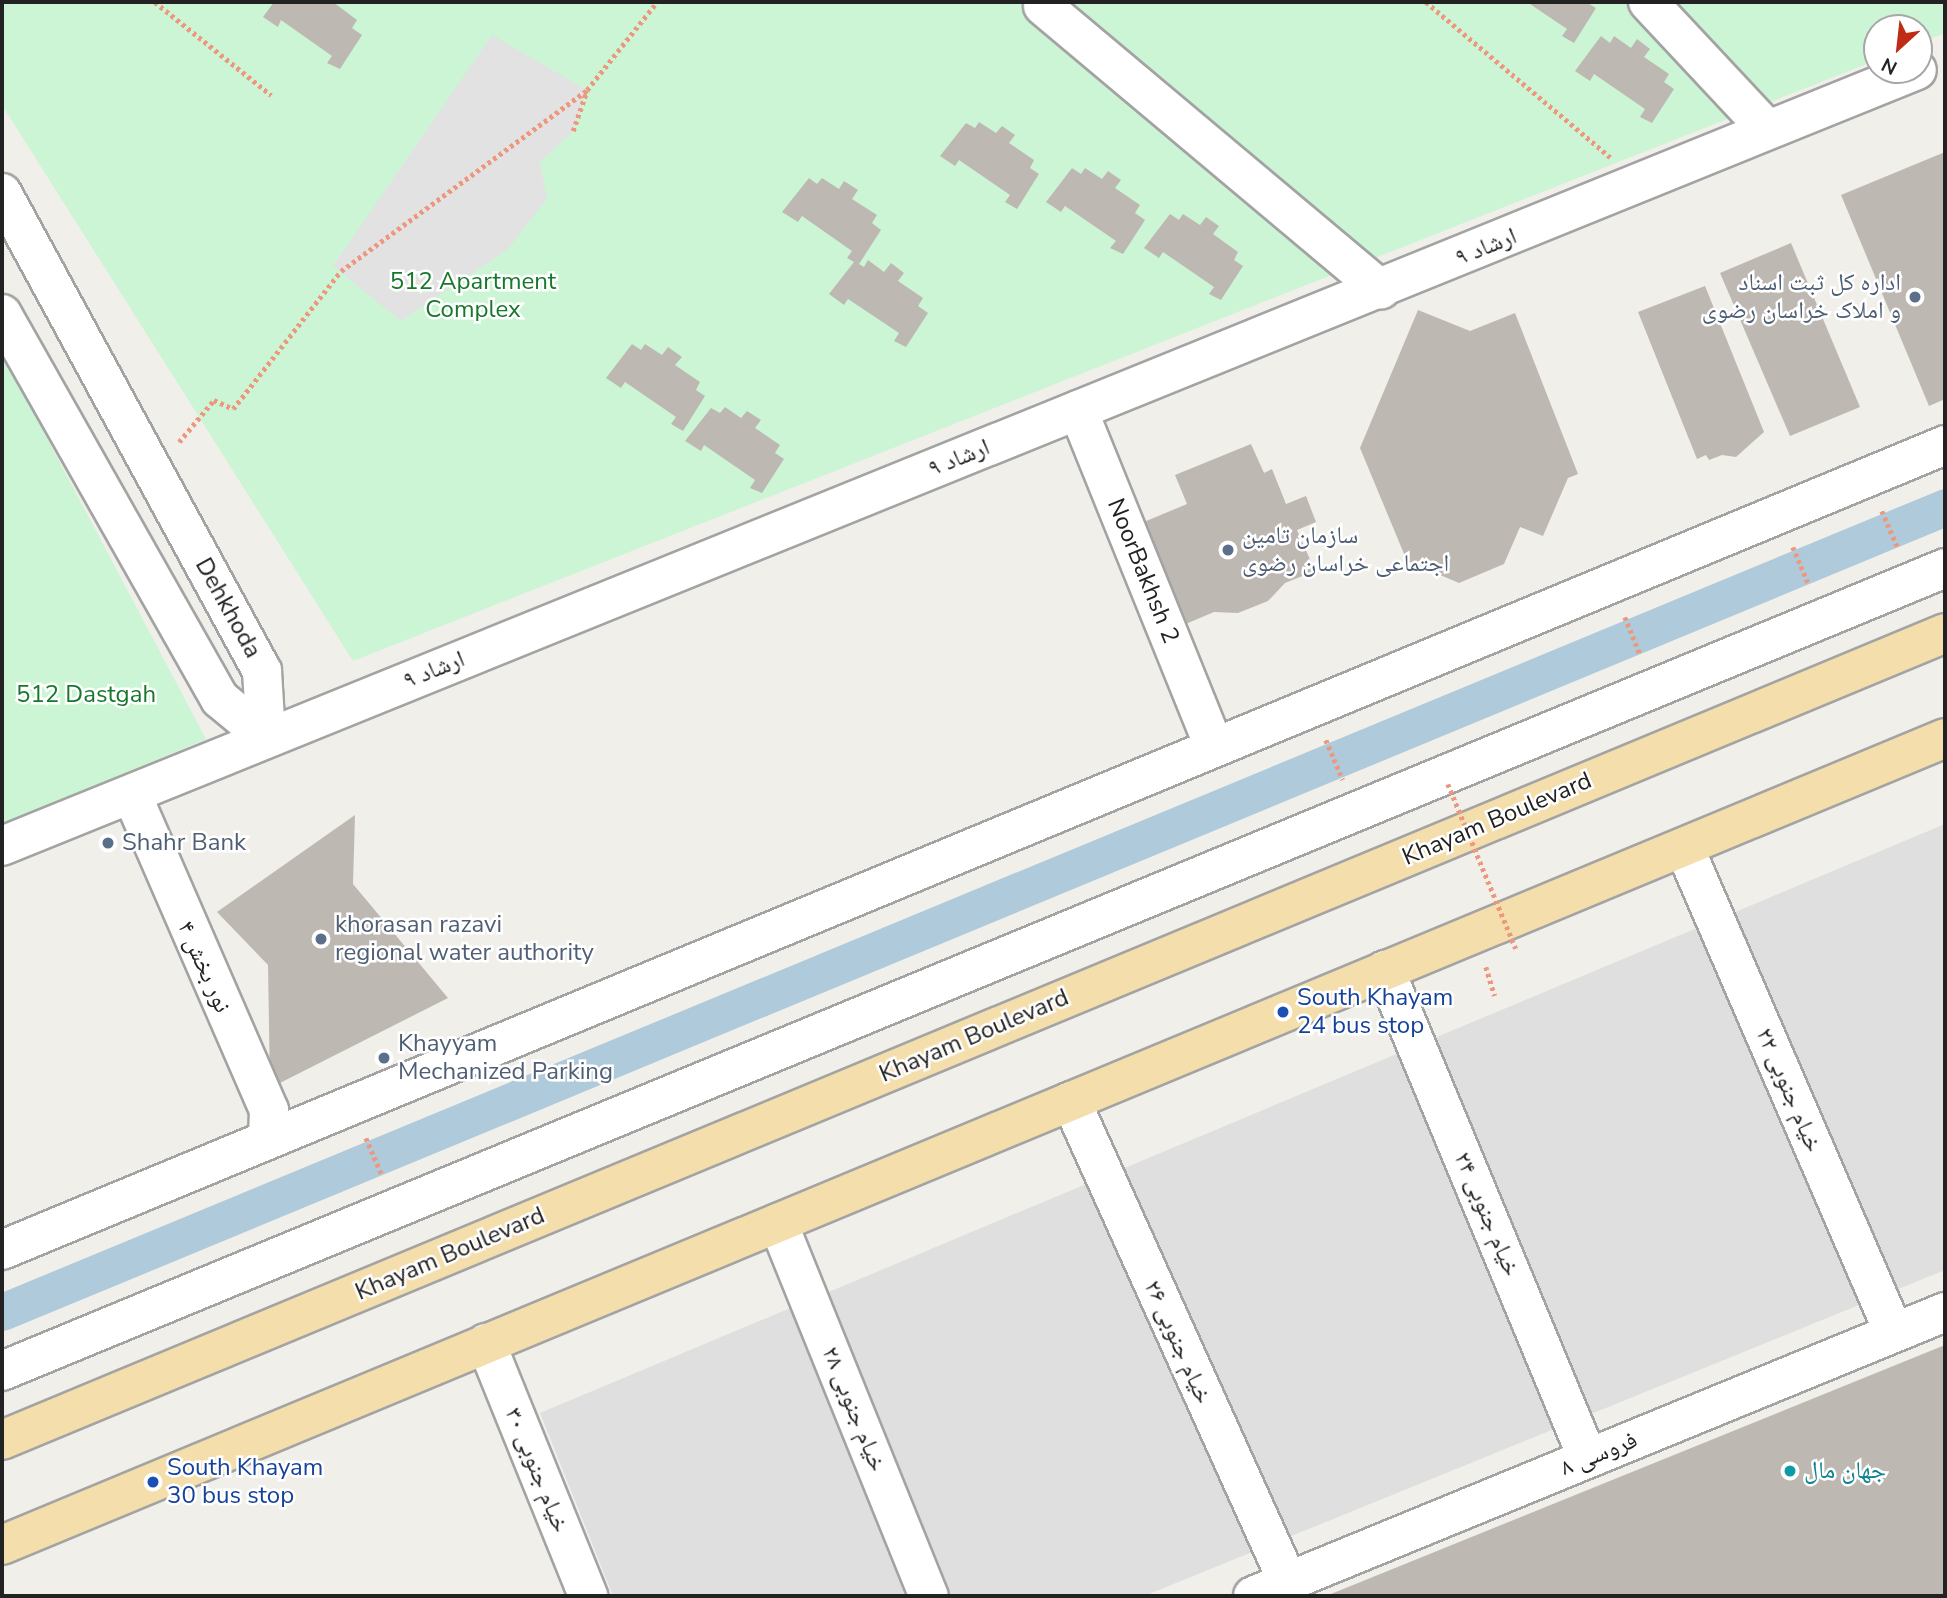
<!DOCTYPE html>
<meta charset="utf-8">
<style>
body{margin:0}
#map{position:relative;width:1947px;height:1598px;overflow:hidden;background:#f1efe9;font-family:"Nunito Sans","Noto Naskh Arabic",sans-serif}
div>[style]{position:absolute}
.residential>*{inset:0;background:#dfdfdf}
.park>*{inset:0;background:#ccf5d5}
.parking>*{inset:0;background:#e2e2e2}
.canal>*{height:37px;margin:-18.5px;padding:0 18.5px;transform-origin:18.5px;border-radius:18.5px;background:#afcada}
.building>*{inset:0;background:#beb8b2}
.path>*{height:4.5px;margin-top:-2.25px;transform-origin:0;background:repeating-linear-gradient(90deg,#ed987e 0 3.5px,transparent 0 7px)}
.roads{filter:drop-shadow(2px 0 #a3a3a3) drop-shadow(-2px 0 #a3a3a3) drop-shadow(0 2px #a3a3a3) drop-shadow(0 -2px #a3a3a3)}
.minor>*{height:38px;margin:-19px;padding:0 19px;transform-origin:19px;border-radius:19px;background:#fff}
.major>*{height:38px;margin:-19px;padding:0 19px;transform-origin:19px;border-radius:19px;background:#f3deac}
.path-bridge>*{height:4.5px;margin-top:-2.25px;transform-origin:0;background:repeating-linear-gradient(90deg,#ed987e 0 3.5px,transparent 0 7px)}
.dots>*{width:19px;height:19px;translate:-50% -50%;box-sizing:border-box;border:4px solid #fff;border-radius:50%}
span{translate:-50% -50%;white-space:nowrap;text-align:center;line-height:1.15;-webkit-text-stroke:5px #fff;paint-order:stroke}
.street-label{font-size:24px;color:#222}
.park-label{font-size:24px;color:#17782c}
.service-label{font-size:24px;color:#4e5e75}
.right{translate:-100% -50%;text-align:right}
.left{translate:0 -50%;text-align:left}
.transit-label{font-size:24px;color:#164399}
.culture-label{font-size:24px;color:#0d838f}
.frame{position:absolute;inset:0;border:4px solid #222;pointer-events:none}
.north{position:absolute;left:1863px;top:14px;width:70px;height:70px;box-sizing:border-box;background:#fff;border:2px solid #a7a7a7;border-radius:50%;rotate:207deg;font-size:19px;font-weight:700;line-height:28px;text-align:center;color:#222}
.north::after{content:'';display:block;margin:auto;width:24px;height:32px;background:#bf2b14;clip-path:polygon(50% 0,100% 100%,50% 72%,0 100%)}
</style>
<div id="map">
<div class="residential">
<i style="clip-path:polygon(1945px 824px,1945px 1270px,1144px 1596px,613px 1596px,540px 1413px)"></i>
</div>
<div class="park">
<i style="clip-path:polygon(2px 2px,1945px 2px,1945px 33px,1919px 43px,1919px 28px,1877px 28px,1877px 60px,353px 661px,2px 105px)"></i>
<i style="clip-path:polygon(2px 353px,206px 739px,2px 825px)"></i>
</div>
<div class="parking">
<i style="clip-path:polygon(492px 35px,587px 90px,573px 131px,540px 162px,547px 199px,508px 249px,401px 321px,333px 266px)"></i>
</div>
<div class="canal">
<i style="left:2px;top:1312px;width:2103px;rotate:-22.5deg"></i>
</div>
<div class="building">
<i style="clip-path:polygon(274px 2px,333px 2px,357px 20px,352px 28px,362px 35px,340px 69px,327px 63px,332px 56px,281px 20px,278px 27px,263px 17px)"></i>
<i style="clip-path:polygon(1527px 2px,1586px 2px,1596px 8px,1574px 43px,1562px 36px,1567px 29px)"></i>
<i style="clip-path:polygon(1601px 36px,1610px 43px,1614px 36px,1631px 48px,1637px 39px,1650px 49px,1644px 57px,1669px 74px,1664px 82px,1674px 89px,1652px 123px,1640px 117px,1645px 109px,1594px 74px,1590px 81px,1575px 71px)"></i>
<i style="clip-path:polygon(979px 122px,996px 133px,1002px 126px,1015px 135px,1009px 143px,1034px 160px,1030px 168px,1039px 174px,1017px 209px,1005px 202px,1010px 195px,959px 160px,955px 166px,940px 156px,966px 123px,975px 128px)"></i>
<i style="clip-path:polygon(1945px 152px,1945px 399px,1929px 406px,1841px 195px)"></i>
<i style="clip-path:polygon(1072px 168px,1081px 174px,1085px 168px,1102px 179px,1108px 171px,1121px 180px,1115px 188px,1140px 205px,1135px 213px,1145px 220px,1123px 254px,1110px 248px,1116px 241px,1065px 206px,1061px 212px,1046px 202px)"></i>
<i style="clip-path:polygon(809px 178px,817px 184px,822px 178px,839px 189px,844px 181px,858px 190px,852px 199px,877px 215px,872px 223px,881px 230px,859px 264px,864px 267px,868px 260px,884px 272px,891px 263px,904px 273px,898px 281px,923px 298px,918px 306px,928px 313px,906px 347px,894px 341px,899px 333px,848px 299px,844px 305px,829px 294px,854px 262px,847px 258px,852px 251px,802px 216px,798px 222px,782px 212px)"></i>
<i style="clip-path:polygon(1170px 214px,1179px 220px,1183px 214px,1200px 225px,1206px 217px,1219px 226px,1213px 234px,1238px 252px,1234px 260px,1243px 266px,1221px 300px,1209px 294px,1214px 287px,1163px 252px,1159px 258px,1144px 248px)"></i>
<i style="clip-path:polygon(1791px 243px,1860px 407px,1790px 436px,1720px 273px)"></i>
<i style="clip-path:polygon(1705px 286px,1764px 432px,1736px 457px,1722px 455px,1709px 460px,1706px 455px,1697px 459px,1638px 312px)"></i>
<i style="clip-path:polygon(1418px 310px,1470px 331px,1515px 313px,1578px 474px,1568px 478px,1543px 536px,1520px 527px,1504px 564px,1459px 583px,1407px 561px,1360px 448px)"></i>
<i style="clip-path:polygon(632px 344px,641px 350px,645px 344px,662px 355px,668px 347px,682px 357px,675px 365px,700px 382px,696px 390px,705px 396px,683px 431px,671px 424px,676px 417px,625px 382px,621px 388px,606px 378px)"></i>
<i style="clip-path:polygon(725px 407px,741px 418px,747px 411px,761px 420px,755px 428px,780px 445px,775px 453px,784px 459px,762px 493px,750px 488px,755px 480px,704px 445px,701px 451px,685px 441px,711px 408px,720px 413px)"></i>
<i style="clip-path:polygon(1251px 444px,1264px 473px,1272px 469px,1286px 504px,1306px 496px,1316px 522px,1297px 530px,1315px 571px,1285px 583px,1268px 601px,1238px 613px,1214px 612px,1181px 626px,1139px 524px,1187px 504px,1175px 475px)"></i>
<i style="clip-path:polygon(355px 815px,353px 884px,448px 998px,270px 1088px,268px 965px,217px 912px)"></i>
<i style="clip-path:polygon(1945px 1345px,1945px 1596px,1326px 1596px)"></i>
</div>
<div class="path">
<i style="left:155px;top:2px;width:149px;rotate:38.7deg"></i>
<i style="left:1426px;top:2px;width:241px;rotate:40.1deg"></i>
<i style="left:573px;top:131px;width:43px;rotate:-71.1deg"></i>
<i style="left:587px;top:90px;width:112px;rotate:-51.5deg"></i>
<i style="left:179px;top:442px;width:55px;rotate:-50.2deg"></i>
<i style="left:214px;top:400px;width:21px;rotate:25deg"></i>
<i style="left:233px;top:409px;width:175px;rotate:-52deg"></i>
<i style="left:341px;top:271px;width:305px;rotate:-36.3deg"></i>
<i style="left:1882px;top:511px;width:40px;rotate:66.6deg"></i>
<i style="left:1793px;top:547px;width:41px;rotate:67.2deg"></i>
<i style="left:1625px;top:617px;width:40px;rotate:68deg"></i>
<i style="left:1326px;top:740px;width:43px;rotate:67deg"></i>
<i style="left:1486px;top:967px;width:30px;rotate:73deg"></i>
<i style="left:366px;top:1138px;width:40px;rotate:66.6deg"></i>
</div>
<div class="roads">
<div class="minor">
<i style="left:1648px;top:2px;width:173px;rotate:46.9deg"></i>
<i style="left:1043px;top:6px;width:441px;rotate:40deg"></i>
<i style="left:2px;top:193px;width:544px;rotate:61.46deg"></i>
<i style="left:262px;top:671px;width:66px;rotate:86.5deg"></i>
<i style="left:2px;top:314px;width:442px;rotate:60.5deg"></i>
<i style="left:220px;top:699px;width:60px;rotate:39.6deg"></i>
<i style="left:1078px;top:410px;width:347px;rotate:68deg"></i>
<i style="left:132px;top:795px;width:344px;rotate:66.5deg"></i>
<i style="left:269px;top:1110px;width:29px;rotate:92deg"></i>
<i style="left:2px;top:846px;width:2066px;rotate:-22.06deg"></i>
<i style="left:1684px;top:847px;width:529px;rotate:66.63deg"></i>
<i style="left:1385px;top:970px;width:529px;rotate:67.46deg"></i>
<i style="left:1071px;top:1101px;width:528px;rotate:65.72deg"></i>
<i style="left:778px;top:1223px;width:402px;rotate:68deg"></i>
<i style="left:2px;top:1250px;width:2103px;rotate:-22.5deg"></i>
<i style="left:486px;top:1343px;width:273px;rotate:68deg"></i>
<i style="left:2px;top:1371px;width:2102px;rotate:-22.45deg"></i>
<i style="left:1253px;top:1596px;width:748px;rotate:-22.31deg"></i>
</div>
<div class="major">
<i style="left:2px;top:1440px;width:2104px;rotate:-22.55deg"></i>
<i style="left:2px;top:1545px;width:2104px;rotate:-22.55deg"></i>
</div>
</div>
<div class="path-bridge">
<i style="left:1448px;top:784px;width:178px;rotate:67.6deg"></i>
</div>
<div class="dots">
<i style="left:1915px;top:297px;background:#5c6f8a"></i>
<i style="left:1228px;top:550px;background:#5c6f8a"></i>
<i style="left:108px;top:843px;background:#5c6f8a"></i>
<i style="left:321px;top:939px;background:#5c6f8a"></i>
<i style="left:1283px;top:1012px;background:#1a4fb4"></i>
<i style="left:384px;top:1058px;background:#5c6f8a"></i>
<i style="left:1790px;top:1471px;background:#0f9aa8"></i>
<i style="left:153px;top:1482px;background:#1a4fb4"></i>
</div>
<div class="street-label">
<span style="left:1486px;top:247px;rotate:-22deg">ارشاد ۹</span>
<span style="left:959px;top:458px;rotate:-22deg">ارشاد ۹</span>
<span style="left:1143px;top:571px;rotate:68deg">NoorBakhsh 2</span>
<span style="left:228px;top:608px;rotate:61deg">Dehkhoda</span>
<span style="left:434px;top:670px;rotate:-22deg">ارشاد ۹</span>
<span style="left:1497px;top:819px;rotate:-23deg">Khayam Boulevard</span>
<span style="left:204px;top:967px;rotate:66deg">نور بخش ۴</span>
<span style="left:974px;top:1036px;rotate:-23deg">Khayam Boulevard</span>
<span style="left:1789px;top:1090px;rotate:67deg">خیام جنوبی ۲۲</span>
<span style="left:1487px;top:1214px;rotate:67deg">خیام جنوبی ۲۴</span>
<span style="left:450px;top:1254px;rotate:-23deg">Khayam Boulevard</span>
<span style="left:1178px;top:1342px;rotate:66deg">خیام جنوبی ۲۶</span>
<span style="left:854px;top:1409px;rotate:68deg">خیام جنوبی ۲۸</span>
<span style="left:1599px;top:1454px;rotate:-22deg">فروسی ۸</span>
<span style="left:537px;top:1470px;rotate:68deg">خیام جنوبی ۳۰</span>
</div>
<div class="park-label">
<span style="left:473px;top:296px">512 Apartment<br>Complex</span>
<span style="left:86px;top:695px">512 Dastgah</span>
</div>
<div class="service-label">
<span class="right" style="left:1901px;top:297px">اداره کل ثبت اسناد<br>و املاک خراسان رضوی</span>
<span class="left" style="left:1242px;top:550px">سازمان تامین<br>اجتماعی خراسان رضوی</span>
<span class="left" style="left:122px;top:843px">Shahr Bank</span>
<span class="left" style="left:335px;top:939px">khorasan razavi<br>regional water authority</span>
<span class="left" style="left:398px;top:1058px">Khayyam<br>Mechanized Parking</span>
</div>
<div class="transit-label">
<span class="left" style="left:1297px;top:1012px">South Khayam<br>24 bus stop</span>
<span class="left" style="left:167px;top:1482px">South Khayam<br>30 bus stop</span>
</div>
<div class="culture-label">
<span class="left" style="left:1804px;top:1471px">جهان مال</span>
</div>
<div class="frame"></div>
<div class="north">N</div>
</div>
